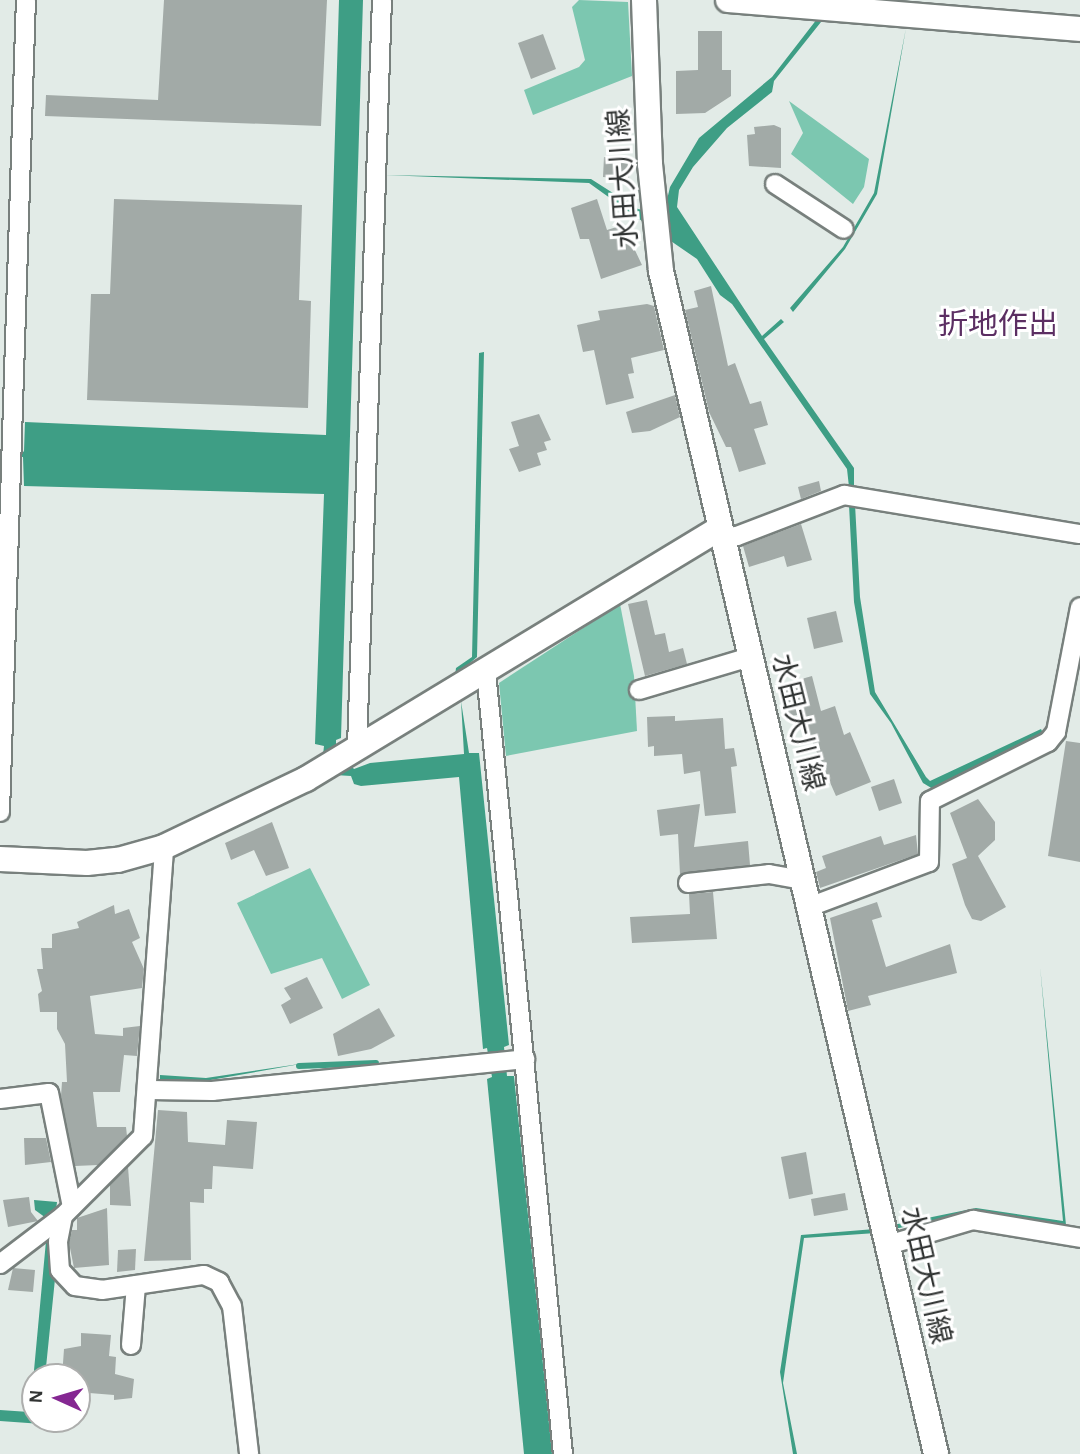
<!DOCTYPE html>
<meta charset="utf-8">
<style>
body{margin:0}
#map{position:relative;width:1080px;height:1454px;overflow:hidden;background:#e2ebe7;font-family:"Alegreya Sans","Noto Sans JP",sans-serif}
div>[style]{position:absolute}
.green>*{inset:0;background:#7cc7b0}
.water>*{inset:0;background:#3e9e85}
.stream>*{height:6px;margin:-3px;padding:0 3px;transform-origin:3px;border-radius:3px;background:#3e9e85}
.building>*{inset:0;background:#a2aaa7}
.roads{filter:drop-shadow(2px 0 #78807d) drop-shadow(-2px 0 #78807d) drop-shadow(0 2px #78807d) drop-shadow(0 -2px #78807d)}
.street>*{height:18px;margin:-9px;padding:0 9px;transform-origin:9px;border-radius:9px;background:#fff}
.secondary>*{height:24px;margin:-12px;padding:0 12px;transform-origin:12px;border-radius:12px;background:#fff}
span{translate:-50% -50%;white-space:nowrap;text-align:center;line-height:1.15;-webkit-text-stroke:6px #fff;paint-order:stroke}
.street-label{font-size:28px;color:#313433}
.neighbourhood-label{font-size:30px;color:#5b2e62}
.north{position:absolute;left:21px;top:1363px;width:70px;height:70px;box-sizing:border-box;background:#fff;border:2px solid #adaead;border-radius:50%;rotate:274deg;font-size:19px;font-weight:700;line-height:28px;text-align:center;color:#313433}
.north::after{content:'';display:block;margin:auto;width:24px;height:32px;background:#852792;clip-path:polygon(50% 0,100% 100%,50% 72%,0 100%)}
</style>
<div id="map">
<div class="green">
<i style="clip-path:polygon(579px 0,628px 2px,632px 76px,533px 115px,524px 90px,579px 67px,585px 60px,572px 7px)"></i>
<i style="clip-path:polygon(789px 101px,869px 159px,864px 187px,853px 204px,791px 154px,803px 133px)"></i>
<i style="clip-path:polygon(620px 604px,634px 676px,637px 731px,506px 756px,499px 683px)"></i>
<i style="clip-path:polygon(310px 868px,370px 985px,342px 999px,322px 958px,271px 974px,237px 903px)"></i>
</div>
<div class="water">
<i style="clip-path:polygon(339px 0,363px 0,341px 738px,336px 740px,336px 749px,354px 769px,370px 763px,464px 754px,461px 701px,469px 753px,479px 753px,509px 1045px,504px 1047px,507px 1076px,514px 1076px,552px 1454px,524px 1454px,487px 1079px,492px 1077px,487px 1048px,483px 1049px,459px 777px,361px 786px,354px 784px,351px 776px,335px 775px,323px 755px,324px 746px,315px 744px,324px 494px,24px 486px,23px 457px,19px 457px,24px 451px,25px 422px,326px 435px)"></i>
<i style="clip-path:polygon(817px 19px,821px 22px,774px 81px,772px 92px,727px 128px,693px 167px,679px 190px,677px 207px,762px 336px,781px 319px,784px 322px,764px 339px,854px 468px,854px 487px,849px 487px,847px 469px,732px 304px,720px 295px,697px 259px,665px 237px,665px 222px,642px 221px,589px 183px,384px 175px,591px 179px,638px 209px,652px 212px,666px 204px,670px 187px,699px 138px,772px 77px)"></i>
<i style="clip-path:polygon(906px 28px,877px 194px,845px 249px,793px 312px,790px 308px,843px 247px,874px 193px)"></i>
<i style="clip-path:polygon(484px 352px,477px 657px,455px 676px,456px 668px,472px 657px,479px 353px)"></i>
<i style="clip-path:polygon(855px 504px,860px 597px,875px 692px,926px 777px,930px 781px,1041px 729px,1043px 733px,933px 789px,923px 783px,891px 723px,870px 694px,854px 602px,849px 505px)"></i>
<i style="clip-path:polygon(1040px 966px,1066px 1225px,983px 1211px,894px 1229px,893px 1225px,976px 1208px,1063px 1221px)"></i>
<i style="clip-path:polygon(306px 1063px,205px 1081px,160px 1079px,160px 1075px,206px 1078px)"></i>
<i style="clip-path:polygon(34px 1200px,57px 1202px,51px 1253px,55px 1279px,45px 1377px,35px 1377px,35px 1419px,45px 1419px,42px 1424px,0 1421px,0 1410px,29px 1412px,34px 1408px,33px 1381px,46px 1241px,46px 1218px,35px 1210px)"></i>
<i style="clip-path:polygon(875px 1229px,876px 1233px,804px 1238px,783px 1383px,797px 1454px,793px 1454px,780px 1372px,801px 1235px)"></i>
</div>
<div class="stream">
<i style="left:299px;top:1066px;width:77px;rotate:-2.2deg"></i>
</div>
<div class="building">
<i style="clip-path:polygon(164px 0,327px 0,321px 126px,45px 116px,46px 95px,158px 100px)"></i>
<i style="clip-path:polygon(698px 31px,722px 31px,722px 70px,731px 70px,731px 96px,705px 113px,676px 114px,676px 71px,698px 70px)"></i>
<i style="clip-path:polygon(543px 34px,556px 69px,531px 79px,518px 43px)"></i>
<i style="clip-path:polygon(774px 125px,781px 128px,781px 168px,749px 166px,747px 135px,755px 134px,754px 127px)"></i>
<i style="clip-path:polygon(604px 157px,630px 159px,629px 179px,603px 177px)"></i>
<i style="clip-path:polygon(114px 199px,302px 205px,299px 300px,311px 301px,308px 408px,87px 400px,91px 294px,110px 294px)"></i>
<i style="clip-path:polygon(597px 199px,607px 230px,623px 225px,642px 265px,601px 279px,589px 239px,580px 239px,571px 208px)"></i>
<i style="clip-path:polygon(711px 286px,728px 366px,735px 363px,750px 404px,761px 401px,768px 425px,754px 429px,766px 464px,739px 472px,731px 447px,726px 447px,709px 412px,685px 310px,698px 307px,694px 291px)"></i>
<i style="clip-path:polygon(647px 304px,654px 306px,664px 350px,631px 358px,634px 373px,628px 374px,634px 398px,606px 405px,594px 350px,583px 352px,577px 325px,600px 320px,598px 311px)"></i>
<i style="clip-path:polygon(675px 395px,680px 417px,650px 431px,632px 433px,626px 412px)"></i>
<i style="clip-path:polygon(539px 414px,551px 440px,544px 442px,547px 450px,537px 453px,541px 465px,519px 472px,509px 449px,519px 446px,511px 422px)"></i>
<i style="clip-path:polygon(819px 481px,821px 491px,801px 499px,798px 487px)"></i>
<i style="clip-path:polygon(801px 524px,812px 560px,787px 567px,784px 556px,749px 567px,743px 546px)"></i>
<i style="clip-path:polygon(647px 600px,655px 635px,665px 633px,669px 652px,683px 648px,687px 664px,645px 676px,628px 604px)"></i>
<i style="clip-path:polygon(836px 611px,843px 642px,814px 649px,807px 618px)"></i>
<i style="clip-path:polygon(812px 676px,821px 711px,835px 706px,844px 735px,850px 732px,871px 782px,836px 796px,800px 714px,786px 718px,777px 686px)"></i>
<i style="clip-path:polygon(675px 716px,675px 721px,723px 718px,725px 749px,734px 748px,737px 766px,731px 767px,736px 813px,705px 816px,700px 771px,684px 774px,682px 754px,654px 756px,654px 746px,648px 747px,647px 717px)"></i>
<i style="clip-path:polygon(1066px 741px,1080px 743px,1080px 862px,1048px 856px)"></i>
<i style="clip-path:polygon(894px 779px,902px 803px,879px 811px,871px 787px)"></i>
<i style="clip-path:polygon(978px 799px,995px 822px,995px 840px,978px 856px,1006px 907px,981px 921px,972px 919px,965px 905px,952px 864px,967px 858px,950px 813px)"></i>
<i style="clip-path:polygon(700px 804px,694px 847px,748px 841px,750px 865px,680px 875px,678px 834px,660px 836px,657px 810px)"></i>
<i style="clip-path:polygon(272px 822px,289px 868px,266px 876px,254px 850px,231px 860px,225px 843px)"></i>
<i style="clip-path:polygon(916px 835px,918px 854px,820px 888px,816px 872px,826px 868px,822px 856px,881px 836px,884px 845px)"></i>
<i style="clip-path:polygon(713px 892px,717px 939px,632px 943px,630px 917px,690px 914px,689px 894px)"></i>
<i style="clip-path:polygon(877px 902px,882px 917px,872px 920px,886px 967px,950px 944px,957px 973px,868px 996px,871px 1005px,848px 1011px,830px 918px)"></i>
<i style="clip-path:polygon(114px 905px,115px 914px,129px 909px,140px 938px,132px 942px,144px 969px,142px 988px,90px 996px,95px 1034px,123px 1036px,123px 1028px,140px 1026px,137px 1056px,124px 1055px,120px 1092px,93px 1092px,97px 1127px,126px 1127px,127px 1136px,98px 1165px,75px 1166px,61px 1096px,62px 1082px,67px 1082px,65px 1044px,57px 1029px,57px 1012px,40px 1012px,38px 994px,42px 991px,37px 969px,43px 969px,41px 948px,52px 948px,52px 934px,79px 928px,77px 922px)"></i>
<i style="clip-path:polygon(307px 977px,323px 1008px,290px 1024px,281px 1005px,291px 999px,284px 988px)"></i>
<i style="clip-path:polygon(379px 1008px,395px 1036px,371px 1049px,338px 1056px,333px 1034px)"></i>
<i style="clip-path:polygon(158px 1110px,187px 1112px,188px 1142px,225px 1145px,227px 1120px,257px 1122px,253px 1169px,213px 1166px,212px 1189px,204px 1189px,204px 1203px,190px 1202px,191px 1260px,144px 1261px)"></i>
<i style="clip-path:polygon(24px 1138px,46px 1138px,51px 1162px,25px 1165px)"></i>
<i style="clip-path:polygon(806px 1152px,813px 1194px,789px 1199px,781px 1157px)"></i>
<i style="clip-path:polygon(128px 1167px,131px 1206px,110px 1205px,110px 1185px)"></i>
<i style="clip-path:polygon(845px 1193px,848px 1210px,814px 1216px,811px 1199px)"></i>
<i style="clip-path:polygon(29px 1197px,31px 1212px,38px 1221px,8px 1227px,3px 1200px)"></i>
<i style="clip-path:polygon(107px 1208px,109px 1265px,74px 1268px,69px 1243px,72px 1230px,77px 1230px,77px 1218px)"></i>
<i style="clip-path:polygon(136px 1249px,135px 1270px,117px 1272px,118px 1250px)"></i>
<i style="clip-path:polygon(13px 1268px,35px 1270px,33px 1292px,8px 1290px)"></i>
<i style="clip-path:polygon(81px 1333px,111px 1335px,109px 1356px,116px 1357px,115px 1374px,134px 1379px,132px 1398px,114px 1400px,114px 1395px,77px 1392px,77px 1377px,62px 1377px,64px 1349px,81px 1346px)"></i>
</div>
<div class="roads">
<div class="street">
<i style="left:775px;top:184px;width:82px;rotate:33.1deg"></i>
<i style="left:721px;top:538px;width:16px;rotate:-7deg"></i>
<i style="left:737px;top:536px;width:115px;rotate:-21deg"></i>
<i style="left:844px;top:495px;width:239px;rotate:9.4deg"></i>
<i style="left:486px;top:672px;width:786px;rotate:84.38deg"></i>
<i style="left:639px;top:690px;width:116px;rotate:-16.6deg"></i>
<i style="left:357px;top:748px;width:748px;rotate:-88.09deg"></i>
<i style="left:0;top:812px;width:812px;rotate:-88.17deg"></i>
<i style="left:688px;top:883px;width:81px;rotate:-6.3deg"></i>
<i style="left:769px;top:874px;width:35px;rotate:10deg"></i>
<i style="left:809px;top:907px;width:128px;rotate:-20.6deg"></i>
<i style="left:929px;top:862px;width:61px;rotate:-89.1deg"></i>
<i style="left:930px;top:801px;width:132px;rotate:-26.6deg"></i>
<i style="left:1048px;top:742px;width:13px;rotate:-51deg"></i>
<i style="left:1056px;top:732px;width:127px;rotate:-79.1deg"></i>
<i style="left:150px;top:1090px;width:62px;rotate:0.9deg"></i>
<i style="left:212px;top:1091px;width:315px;rotate:-5.8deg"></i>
<i style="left:0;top:1099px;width:49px;rotate:-7deg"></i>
<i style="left:49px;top:1093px;width:116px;rotate:78.6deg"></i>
<i style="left:63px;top:1216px;width:26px;rotate:101deg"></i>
<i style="left:58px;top:1242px;width:28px;rotate:86deg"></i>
<i style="left:60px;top:1270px;width:22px;rotate:47deg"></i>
<i style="left:75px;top:1286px;width:27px;rotate:8deg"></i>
<i style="left:102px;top:1290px;width:103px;rotate:-8.4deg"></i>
<i style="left:204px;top:1275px;width:17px;rotate:25deg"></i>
<i style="left:219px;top:1282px;width:27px;rotate:62deg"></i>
<i style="left:232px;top:1306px;width:149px;rotate:83.4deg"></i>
<i style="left:888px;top:1245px;width:89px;rotate:-16.4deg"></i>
<i style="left:973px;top:1220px;width:109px;rotate:9.5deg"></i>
<i style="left:0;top:1264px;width:79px;rotate:-37.3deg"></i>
<i style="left:63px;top:1216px;width:113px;rotate:-45deg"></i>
<i style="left:143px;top:1136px;width:290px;rotate:-85.8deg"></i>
<i style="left:131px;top:1345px;width:60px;rotate:-85.2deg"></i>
</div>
<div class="secondary">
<i style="left:644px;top:0;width:164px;rotate:87.9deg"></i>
<i style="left:650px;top:164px;width:108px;rotate:84.1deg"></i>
<i style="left:661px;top:271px;width:1215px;rotate:76.91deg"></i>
<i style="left:728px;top:0;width:353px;rotate:4.7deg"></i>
<i style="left:0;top:859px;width:87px;rotate:2.6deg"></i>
<i style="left:87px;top:863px;width:31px;rotate:-6deg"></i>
<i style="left:118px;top:860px;width:48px;rotate:-15.8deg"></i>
<i style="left:164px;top:847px;width:157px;rotate:-25.6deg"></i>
<i style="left:306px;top:779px;width:482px;rotate:-31.2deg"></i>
</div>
</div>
<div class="street-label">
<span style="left:624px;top:178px;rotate:-94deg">水田大川線</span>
<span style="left:797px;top:723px;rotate:76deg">水田大川線</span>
<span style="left:925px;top:1276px;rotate:77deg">水田大川線</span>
</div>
<div class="neighbourhood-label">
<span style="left:998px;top:325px">折地作出</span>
</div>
<div class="north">N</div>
</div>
